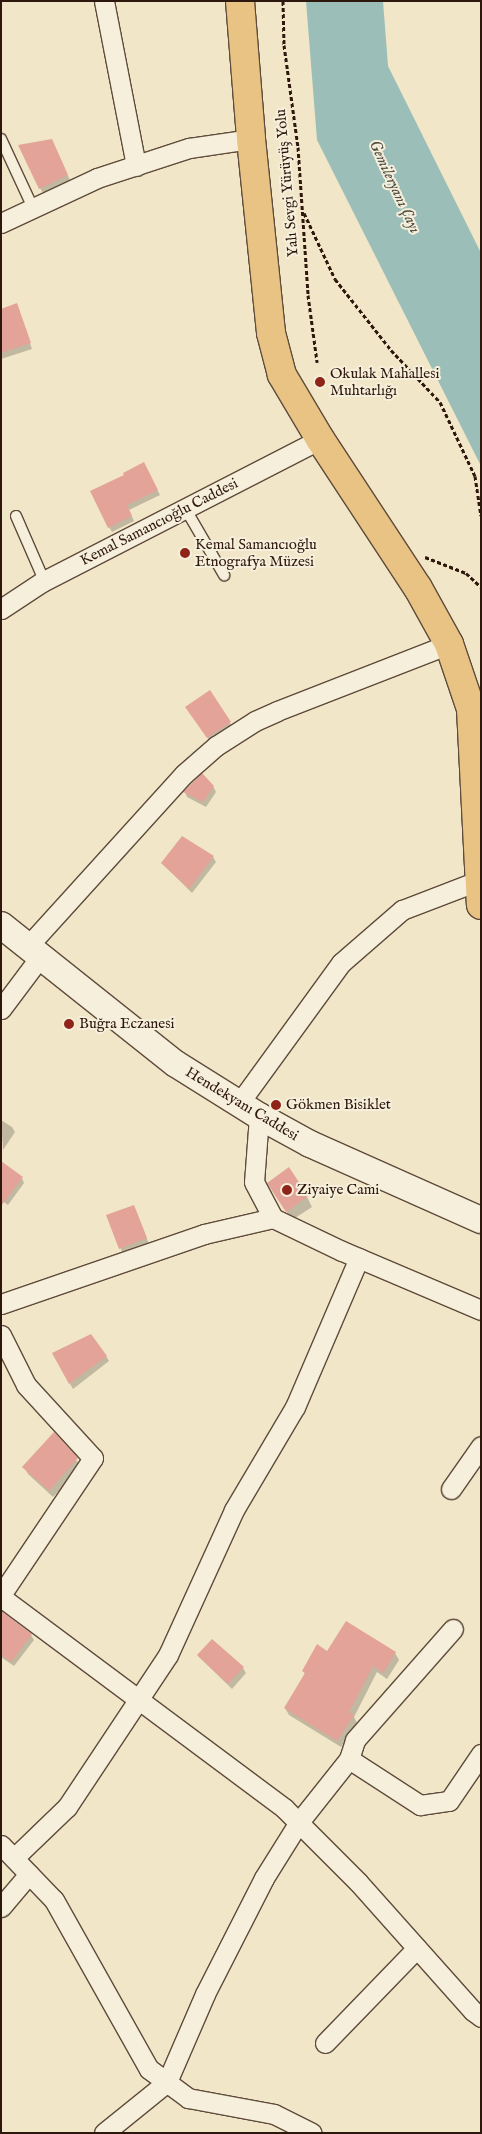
<!DOCTYPE html>
<meta charset="utf-8">
<style>
body{margin:0}
#map{position:relative;width:482px;height:2134px;overflow:hidden;background:#f1e6c8;font-family:"IM FELL English",serif}
div>[style]{position:absolute}
.water>*{inset:0;background:#9bbfb8}
.shadow>*{inset:0;background:#0003}
.building>*{inset:0;background:#e3a398}
.path>*{height:3px;margin-top:-1.5px;transform-origin:0;background:repeating-linear-gradient(90deg,#2e170c 0 4px,transparent 0 6.5px)}
.roads{filter:drop-shadow(1px 0 #5f4b3b) drop-shadow(-1px 0 #5f4b3b) drop-shadow(0 1px #5f4b3b) drop-shadow(0 -1px #5f4b3b)}
.service>*{height:10px;margin:-5px;padding:0 5px;transform-origin:5px;border-radius:5px;background:#f6efdb}
.minor>*{height:19px;margin:-9.5px;padding:0 9.5px;transform-origin:9.5px;border-radius:9.5px;background:#f6efdb}
.secondary>*{height:26px;margin:-13px;padding:0 13px;transform-origin:13px;border-radius:13px;background:#f6efdb}
.primary>*{height:28px;margin:-14px;padding:0 14px;transform-origin:14px;border-radius:14px;background:#e8c384}
.dots>*{width:14px;height:14px;translate:-50% -50%;box-sizing:border-box;border:2px solid #f6efdb;border-radius:50%}
span{translate:-50% -50%;white-space:nowrap;text-align:center;line-height:1.15;-webkit-text-stroke:4px #f6efdb;paint-order:stroke}
.street-label{font-size:15px;color:#2e170c}
.poi-label{font-size:15px;color:#2e170c}
.left{translate:0 -50%;text-align:left}
.water-label{font-size:16px;color:#545248;font-style:italic}
.frame{position:absolute;inset:0;border:2px solid #2e170c;pointer-events:none}
</style>
<div id="map">
<div class="water">
<i style="clip-path:polygon(306px 1px,383px 1px,388px 66px,481px 253px,481px 466px,317px 140px)"></i>
</div>
<div class="shadow">
<i style="clip-path:polygon(54px 145px,70px 180px,43px 193px,40px 188px)"></i>
<i style="clip-path:polygon(17px 305px,32px 349px,1px 359px,1px 310px)"></i>
<i style="clip-path:polygon(146px 469px,160px 495px,129px 510px,134px 521px,112px 532px,109px 527px)"></i>
<i style="clip-path:polygon(210px 692px,233px 728px,211px 743px,190px 712px)"></i>
<i style="clip-path:polygon(213px 786px,216px 792px,206px 807px,187px 797px,185px 792px)"></i>
<i style="clip-path:polygon(182px 838px,213px 857px,216px 862px,192px 893px,162px 863px)"></i>
<i style="clip-path:polygon(1px 1120px,12px 1127px,15px 1132px,3px 1150px)"></i>
<i style="clip-path:polygon(22px 1178px,24px 1183px,8px 1205px,1px 1200px)"></i>
<i style="clip-path:polygon(275px 1193px,307px 1197px,312px 1207px,292px 1220px)"></i>
<i style="clip-path:polygon(136px 1211px,149px 1244px,123px 1254px,107px 1216px)"></i>
<i style="clip-path:polygon(53px 1354px,106px 1356px,109px 1361px,73px 1389px)"></i>
<i style="clip-path:polygon(54px 1434px,82px 1467px,53px 1497px,28px 1474px,24px 1467px)"></i>
<i style="clip-path:polygon(3px 1614px,31px 1635px,34px 1640px,14px 1666px,1px 1657px)"></i>
<i style="clip-path:polygon(328px 1653px,395px 1653px,399px 1660px,387px 1679px,377px 1672px,354px 1717px,357px 1723px,341px 1747px,289px 1715px,285px 1708px,306px 1675px,303px 1671px)"></i>
<i style="clip-path:polygon(198px 1656px,243px 1668px,246px 1673px,232px 1689px)"></i>
</div>
<div class="building">
<i style="clip-path:polygon(52px 139px,68px 175px,39px 189px,18px 145px)"></i>
<i style="clip-path:polygon(17px 303px,31px 343px,1px 353px,1px 309px)"></i>
<i style="clip-path:polygon(144px 462px,158px 490px,127px 505px,132px 516px,108px 528px,90px 491px,124px 475px,123px 473px)"></i>
<i style="clip-path:polygon(210px 690px,231px 722px,207px 738px,185px 707px)"></i>
<i style="clip-path:polygon(202px 773px,214px 786px,203px 802px,183px 792px)"></i>
<i style="clip-path:polygon(182px 836px,214px 856px,189px 889px,161px 863px)"></i>
<i style="clip-path:polygon(1px 1161px,23px 1177px,1px 1206px)"></i>
<i style="clip-path:polygon(289px 1167px,308px 1196px,286px 1212px,267px 1183px)"></i>
<i style="clip-path:polygon(134px 1205px,147px 1238px,119px 1249px,106px 1215px)"></i>
<i style="clip-path:polygon(91px 1334px,107px 1356px,69px 1384px,52px 1353px)"></i>
<i style="clip-path:polygon(54px 1432px,78px 1458px,49px 1491px,22px 1467px)"></i>
<i style="clip-path:polygon(1px 1611px,32px 1634px,11px 1662px,1px 1655px)"></i>
<i style="clip-path:polygon(346px 1621px,396px 1652px,383px 1673px,373px 1666px,349px 1712px,354px 1715px,337px 1741px,284px 1708px,305px 1673px,302px 1671px,317px 1644px,327px 1651px)"></i>
<i style="clip-path:polygon(212px 1639px,244px 1667px,228px 1684px,197px 1655px)"></i>
</div>
<div class="path">
<i style="left:283px;top:1px;width:44px;rotate:88.7deg"></i>
<i style="left:284px;top:45px;width:103px;rotate:82.2deg"></i>
<i style="left:298px;top:147px;width:148px;rotate:86.1deg"></i>
<i style="left:308px;top:295px;width:68px;rotate:82.3deg"></i>
<i style="left:304px;top:213px;width:73px;rotate:64.8deg"></i>
<i style="left:335px;top:279px;width:90px;rotate:51.7deg"></i>
<i style="left:391px;top:350px;width:71px;rotate:46.7deg"></i>
<i style="left:440px;top:402px;width:82px;rotate:64.7deg"></i>
<i style="left:475px;top:476px;width:40px;rotate:81.5deg"></i>
<i style="left:425px;top:557px;width:44px;rotate:21.3deg"></i>
<i style="left:466px;top:573px;width:21px;rotate:43deg"></i>
</div>
<div class="roads">
<div class="service">
<i style="left:1px;top:139px;width:76px;rotate:65.1deg"></i>
<i style="left:185px;top:508px;width:78px;rotate:59.8deg"></i>
<i style="left:16px;top:516px;width:70px;rotate:66.4deg"></i>
</div>
<div class="minor">
<i style="left:104px;top:1px;width:168px;rotate:79deg"></i>
<i style="left:1px;top:223px;width:106px;rotate:-25.1deg"></i>
<i style="left:97px;top:178px;width:97px;rotate:-18.1deg"></i>
<i style="left:189px;top:148px;width:63px;rotate:-8.3deg"></i>
<i style="left:1px;top:609px;width:49px;rotate:-33.4deg"></i>
<i style="left:42px;top:582px;width:313px;rotate:-27.2deg"></i>
<i style="left:28px;top:946px;width:232px;rotate:-47.8deg"></i>
<i style="left:184px;top:774px;width:43px;rotate:-41.2deg"></i>
<i style="left:216px;top:746px;width:46px;rotate:-32.7deg"></i>
<i style="left:255px;top:721px;width:24px;rotate:-24deg"></i>
<i style="left:277px;top:711px;width:185px;rotate:-21.3deg"></i>
<i style="left:1px;top:1009px;width:65px;rotate:-53.1deg"></i>
<i style="left:240px;top:1102px;width:172px;rotate:-54deg"></i>
<i style="left:341px;top:963px;width:81px;rotate:-41deg"></i>
<i style="left:402px;top:910px;width:84px;rotate:-21deg"></i>
<i style="left:259px;top:1116px;width:66px;rotate:94.3deg"></i>
<i style="left:254px;top:1182px;width:41px;rotate:62.2deg"></i>
<i style="left:273px;top:1218px;width:76px;rotate:25.6deg"></i>
<i style="left:342px;top:1251px;width:151px;rotate:23deg"></i>
<i style="left:1px;top:1304px;width:215px;rotate:-19deg"></i>
<i style="left:204px;top:1234px;width:71px;rotate:-13.1deg"></i>
<i style="left:1px;top:1335px;width:56px;rotate:63.4deg"></i>
<i style="left:26px;top:1385px;width:99px;rotate:47.5deg"></i>
<i style="left:93px;top:1458px;width:165px;rotate:123.9deg"></i>
<i style="left:451px;top:1489px;width:52px;rotate:-55.1deg"></i>
<i style="left:1px;top:1597px;width:353px;rotate:36.7deg"></i>
<i style="left:284px;top:1808px;width:105px;rotate:45deg"></i>
<i style="left:358px;top:1882px;width:173px;rotate:48.3deg"></i>
<i style="left:473px;top:2011px;width:10px;rotate:37deg"></i>
<i style="left:349px;top:1759px;width:85px;rotate:32.9deg"></i>
<i style="left:420px;top:1805px;width:29px;rotate:-8deg"></i>
<i style="left:449px;top:1801px;width:57px;rotate:-55.8deg"></i>
<i style="left:1px;top:1845px;width:76px;rotate:46.1deg"></i>
<i style="left:54px;top:1900px;width:194px;rotate:60.7deg"></i>
<i style="left:149px;top:2069px;width:49px;rotate:36.6deg"></i>
<i style="left:188px;top:2098px;width:87px;rotate:10.5deg"></i>
<i style="left:274px;top:2114px;width:42px;rotate:26.6deg"></i>
<i style="left:14px;top:1858px;width:74px;rotate:-43.9deg"></i>
<i style="left:67px;top:1807px;width:182px;rotate:-56.4deg"></i>
<i style="left:168px;top:1655px;width:159px;rotate:-65.5deg"></i>
<i style="left:234px;top:1510px;width:120px;rotate:-59.4deg"></i>
<i style="left:295px;top:1407px;width:162px;rotate:-66.8deg"></i>
<i style="left:1px;top:1907px;width:43px;rotate:-49.7deg"></i>
<i style="left:325px;top:2043px;width:132px;rotate:-45.9deg"></i>
<i style="left:104px;top:2133px;width:81px;rotate:-39deg"></i>
<i style="left:167px;top:2082px;width:96px;rotate:-66.6deg"></i>
<i style="left:205px;top:1994px;width:130px;rotate:-63deg"></i>
<i style="left:264px;top:1878px;width:66px;rotate:-58deg"></i>
<i style="left:299px;top:1822px;width:80px;rotate:-51.6deg"></i>
<i style="left:349px;top:1759px;width:20px;rotate:-72deg"></i>
<i style="left:355px;top:1740px;width:148px;rotate:-48.6deg"></i>
</div>
<div class="secondary">
<i style="left:1px;top:925px;width:223px;rotate:38.5deg"></i>
<i style="left:176px;top:1064px;width:98px;rotate:32.1deg"></i>
<i style="left:259px;top:1116px;width:58px;rotate:28.8deg"></i>
<i style="left:310px;top:1144px;width:187px;rotate:24deg"></i>
</div>
<div class="primary">
<i style="left:240px;top:1px;width:138px;rotate:85.4deg"></i>
<i style="left:251px;top:139px;width:195px;rotate:84.1deg"></i>
<i style="left:271px;top:333px;width:43px;rotate:75.3deg"></i>
<i style="left:282px;top:375px;width:74px;rotate:59.3deg"></i>
<i style="left:320px;top:439px;width:178px;rotate:56.7deg"></i>
<i style="left:418px;top:588px;width:64px;rotate:61deg"></i>
<i style="left:449px;top:644px;width:69px;rotate:71.3deg"></i>
<i style="left:471px;top:709px;width:196px;rotate:87.1deg"></i>
</div>
</div>
<div class="dots">
<i style="left:320px;top:382px;background:#8f2418"></i>
<i style="left:185px;top:553px;background:#8f2418"></i>
<i style="left:69px;top:1024px;background:#8f2418"></i>
<i style="left:276px;top:1105px;background:#8f2418"></i>
<i style="left:287px;top:1190px;background:#8f2418"></i>
</div>
<div class="street-label">
<span style="left:287px;top:183px;rotate:-95deg">Yalı Sevgi Yürüyüş Yolu</span>
<span style="left:159px;top:522px;rotate:-27deg">Kemal Samancıoğlu Caddesi</span>
<span style="left:242px;top:1104px;rotate:31deg">Hendekyanı Caddesi</span>
</div>
<div class="poi-label">
<span class="left" style="left:330px;top:382px">Okulak Mahallesi<br>Muhtarlığı</span>
<span class="left" style="left:195px;top:553px">Kemal Samancıoğlu<br>Etnografya Müzesi</span>
<span class="left" style="left:79px;top:1024px">Buğra Eczanesi</span>
<span class="left" style="left:286px;top:1105px">Gökmen Bisiklet</span>
<span class="left" style="left:297px;top:1190px">Ziyaiye Cami</span>
</div>
<div class="water-label">
<span style="left:394px;top:187px;rotate:65deg">Gemileryanı Çayı</span>
</div>
<div class="frame"></div>
</div>
